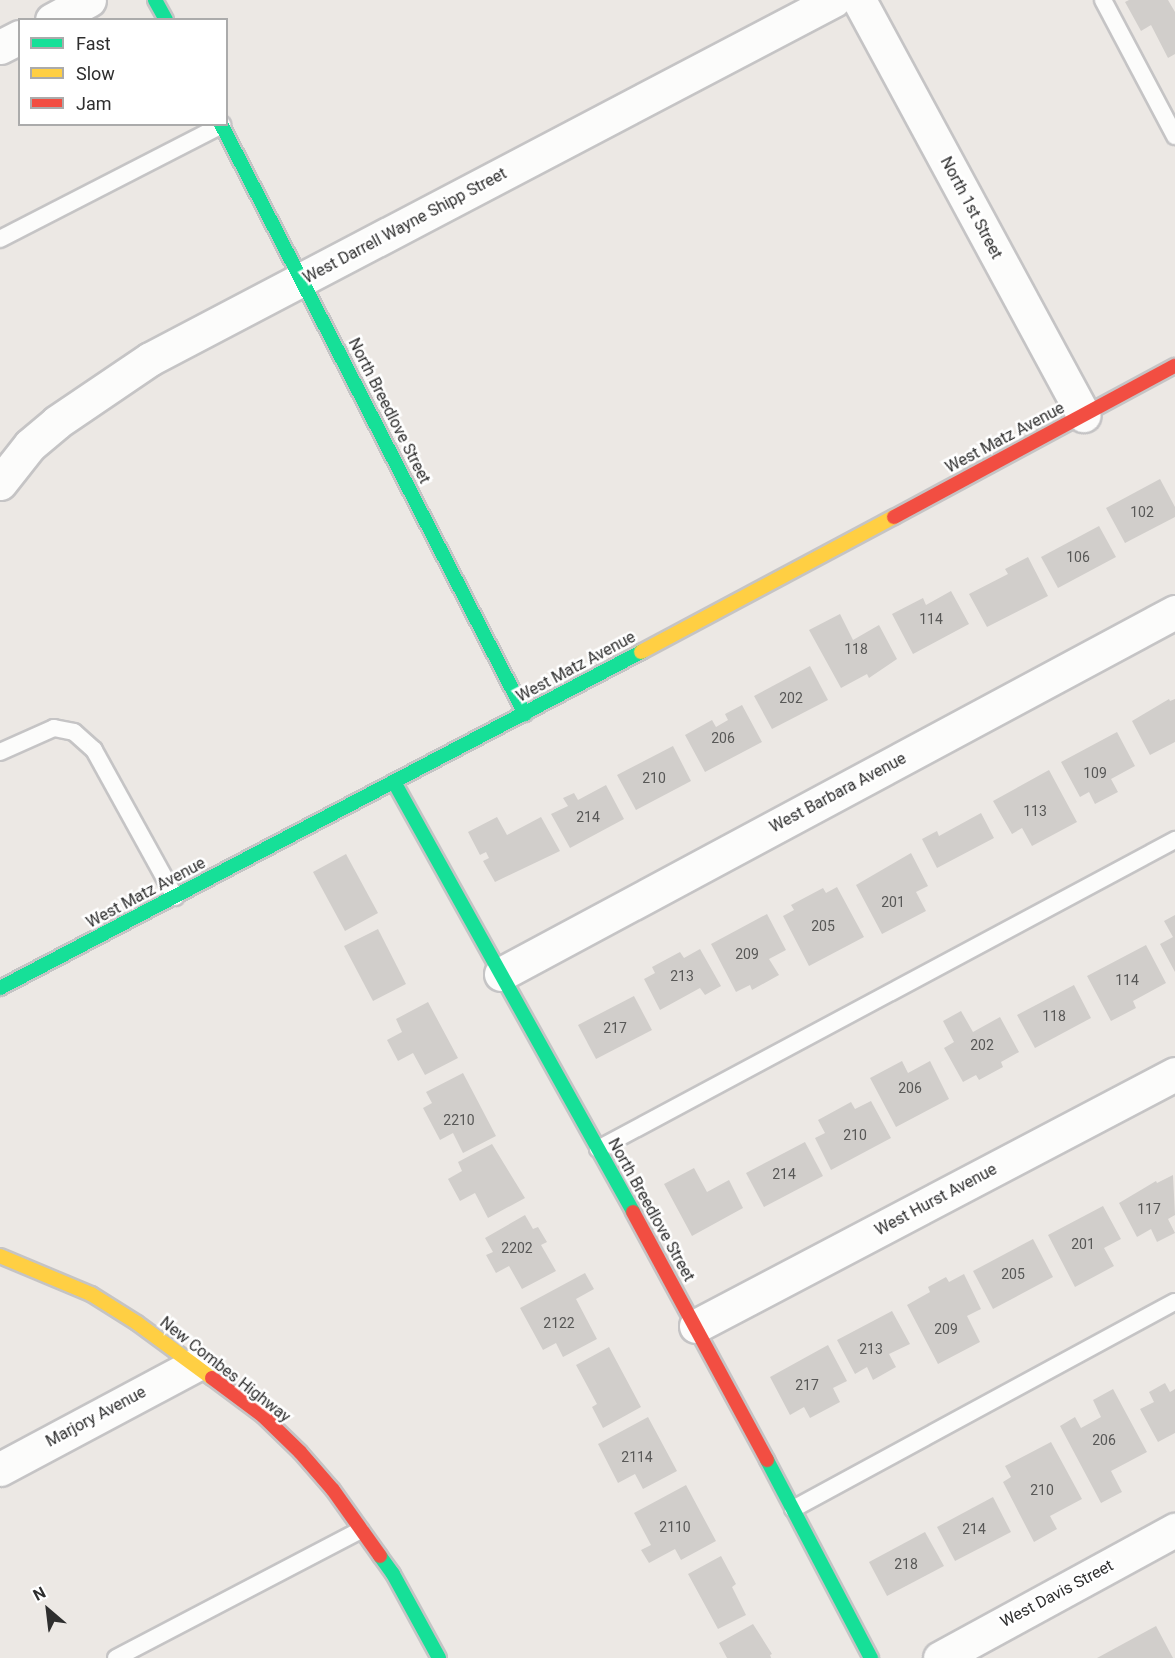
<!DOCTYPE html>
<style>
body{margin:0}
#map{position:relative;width:1175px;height:1658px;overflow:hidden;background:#ece8e4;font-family:Roboto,sans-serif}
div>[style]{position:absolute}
.building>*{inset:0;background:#d1cecb}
.roads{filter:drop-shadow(2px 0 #c5c4c5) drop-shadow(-2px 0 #c5c4c5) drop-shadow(0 2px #c5c4c5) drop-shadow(0 -2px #c5c4c5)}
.lane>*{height:16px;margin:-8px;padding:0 8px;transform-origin:8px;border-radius:8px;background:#fcfcfb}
.street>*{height:33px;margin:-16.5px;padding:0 16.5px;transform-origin:16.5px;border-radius:16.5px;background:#fcfcfb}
.fast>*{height:14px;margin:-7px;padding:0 7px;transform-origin:7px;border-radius:7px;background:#16e098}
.slow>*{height:14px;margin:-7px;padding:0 7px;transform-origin:7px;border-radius:7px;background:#ffcf43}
.jam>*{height:14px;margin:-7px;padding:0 7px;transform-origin:7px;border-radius:7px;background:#f24e42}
span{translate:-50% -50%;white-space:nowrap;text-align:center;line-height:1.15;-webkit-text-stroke:5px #fff;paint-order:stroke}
.number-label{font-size:14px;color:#585857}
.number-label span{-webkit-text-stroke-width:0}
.street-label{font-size:16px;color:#2e2e2e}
.legend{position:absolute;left:18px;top:18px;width:210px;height:108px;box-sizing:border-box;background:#fff;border:2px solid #ababab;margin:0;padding:8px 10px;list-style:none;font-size:18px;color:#2e2e2e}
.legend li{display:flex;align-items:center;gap:12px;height:30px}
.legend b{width:30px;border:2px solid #ababab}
.north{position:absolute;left:18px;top:1580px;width:60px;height:60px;-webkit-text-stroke:4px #fff;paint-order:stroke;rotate:332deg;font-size:16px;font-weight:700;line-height:24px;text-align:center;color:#2e2e2e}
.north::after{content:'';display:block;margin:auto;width:21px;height:27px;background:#2e2e2e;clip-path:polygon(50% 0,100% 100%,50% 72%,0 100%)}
</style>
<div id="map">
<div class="building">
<i style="clip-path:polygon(1129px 0,1168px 0,1175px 12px,1175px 54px,1168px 58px,1151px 25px,1141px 31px,1125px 2px)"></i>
<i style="clip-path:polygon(1160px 479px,1175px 507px,1175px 517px,1125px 543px,1106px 508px)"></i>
<i style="clip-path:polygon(1099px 526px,1116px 557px,1058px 588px,1041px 557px)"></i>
<i style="clip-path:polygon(1028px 557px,1048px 596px,987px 627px,969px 594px,1008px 574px,1005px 569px)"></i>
<i style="clip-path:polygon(951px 591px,969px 624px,913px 654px,892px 614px,923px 598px,926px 605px)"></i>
<i style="clip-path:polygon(840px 614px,853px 640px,879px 625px,897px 659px,869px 678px,867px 674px,841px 688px,809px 630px)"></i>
<i style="clip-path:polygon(810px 666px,828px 700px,772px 729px,754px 696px)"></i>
<i style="clip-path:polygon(1169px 699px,1170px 701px,1175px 699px,1175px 742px,1150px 755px,1132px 721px)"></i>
<i style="clip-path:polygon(742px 705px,762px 742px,705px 772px,685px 735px,712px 720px,716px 727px,728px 720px,725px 714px)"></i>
<i style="clip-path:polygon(1117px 732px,1135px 766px,1111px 779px,1118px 792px,1095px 804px,1089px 792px,1080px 797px,1061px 762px)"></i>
<i style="clip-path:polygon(673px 746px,691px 781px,636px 810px,617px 775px)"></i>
<i style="clip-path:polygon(1049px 770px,1077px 822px,1032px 846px,1022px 828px,1012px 834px,993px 801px)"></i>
<i style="clip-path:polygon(606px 785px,624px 819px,570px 848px,551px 814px,568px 806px,563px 798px,574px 793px,578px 800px)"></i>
<i style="clip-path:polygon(981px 813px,994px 838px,937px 868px,922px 839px,937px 831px,939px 836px)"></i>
<i style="clip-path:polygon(497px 817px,507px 835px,541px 817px,560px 851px,495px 882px,483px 861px,489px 858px,486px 852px,480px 855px,468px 832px)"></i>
<i style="clip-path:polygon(911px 853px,928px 886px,916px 892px,926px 911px,882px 934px,856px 885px)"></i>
<i style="clip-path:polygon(346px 854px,378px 913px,345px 931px,313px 872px)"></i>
<i style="clip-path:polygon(837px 887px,864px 937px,809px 966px,783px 916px,794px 910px,791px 905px,823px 888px,826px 893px)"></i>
<i style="clip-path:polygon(767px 914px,786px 950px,769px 959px,779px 975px,752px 990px,750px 985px,736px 992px,711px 944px)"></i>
<i style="clip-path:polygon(1175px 915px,1175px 972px,1160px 944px,1173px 937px,1164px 921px)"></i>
<i style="clip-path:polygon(378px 929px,406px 984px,373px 1001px,344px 946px)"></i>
<i style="clip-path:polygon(1146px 945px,1166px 983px,1133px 1001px,1136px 1008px,1111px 1021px,1087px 976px)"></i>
<i style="clip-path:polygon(700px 949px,721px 986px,705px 995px,700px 988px,660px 1010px,644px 979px,655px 973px,652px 967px,680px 952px,684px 958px)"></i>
<i style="clip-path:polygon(1074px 985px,1091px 1018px,1035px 1048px,1017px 1015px)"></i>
<i style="clip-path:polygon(634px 996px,652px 1030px,596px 1059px,578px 1025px)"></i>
<i style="clip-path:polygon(428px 1002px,458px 1058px,425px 1075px,413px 1053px,398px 1061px,387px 1040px,402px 1032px,396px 1019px)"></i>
<i style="clip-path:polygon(961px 1011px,973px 1032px,1000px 1017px,1019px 1052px,1001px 1062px,1003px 1067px,979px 1080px,976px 1075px,963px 1082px,944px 1048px,954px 1042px,943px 1021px)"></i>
<i style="clip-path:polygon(902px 1061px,908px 1073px,930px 1061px,949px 1099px,896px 1127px,870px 1078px)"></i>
<i style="clip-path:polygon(463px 1073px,496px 1136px,463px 1153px,453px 1133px,440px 1140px,423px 1108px,432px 1103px,426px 1092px)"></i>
<i style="clip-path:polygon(871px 1101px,891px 1138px,831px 1170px,815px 1138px,825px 1133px,818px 1120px,851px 1102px,855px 1109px)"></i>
<i style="clip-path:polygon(805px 1142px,823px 1176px,764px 1207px,746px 1173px)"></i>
<i style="clip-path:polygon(492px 1144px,525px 1198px,488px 1218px,475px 1193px,460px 1201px,448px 1179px,462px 1171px,458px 1162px)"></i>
<i style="clip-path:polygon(694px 1168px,707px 1192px,729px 1180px,743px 1208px,692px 1236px,664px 1184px)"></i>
<i style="clip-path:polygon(1173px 1175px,1175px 1215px,1168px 1219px,1175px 1233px,1157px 1242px,1151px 1229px,1137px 1237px,1119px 1203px,1156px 1181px,1157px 1183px)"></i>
<i style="clip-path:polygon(1103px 1206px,1121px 1239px,1104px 1248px,1114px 1266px,1075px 1287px,1048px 1235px)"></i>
<i style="clip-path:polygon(525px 1215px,533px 1229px,538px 1227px,547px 1242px,541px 1245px,556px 1271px,522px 1289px,509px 1266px,496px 1273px,486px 1255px,493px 1252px,485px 1238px)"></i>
<i style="clip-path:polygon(1033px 1239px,1053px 1277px,993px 1309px,973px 1271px)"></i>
<i style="clip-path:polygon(585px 1273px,594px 1289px,576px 1299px,597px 1339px,563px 1357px,556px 1343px,543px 1350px,520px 1308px)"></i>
<i style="clip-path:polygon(964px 1274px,981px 1309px,967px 1316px,980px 1342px,938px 1364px,907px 1305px,930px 1292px,928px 1287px,946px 1277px,949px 1282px)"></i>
<i style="clip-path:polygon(892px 1311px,910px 1344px,889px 1354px,896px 1367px,873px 1380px,867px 1367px,855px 1374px,837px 1340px)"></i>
<i style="clip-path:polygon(828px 1345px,847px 1381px,833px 1388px,840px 1402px,810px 1418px,804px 1407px,790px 1415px,770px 1377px)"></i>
<i style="clip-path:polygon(609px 1347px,641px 1407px,603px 1428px,592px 1407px,597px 1404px,576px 1365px)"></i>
<i style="clip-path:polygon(1165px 1383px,1170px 1392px,1175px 1389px,1175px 1433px,1158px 1442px,1140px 1409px,1154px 1402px,1149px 1392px)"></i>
<i style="clip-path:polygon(1113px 1389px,1147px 1452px,1111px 1471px,1122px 1492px,1101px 1503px,1060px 1426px,1075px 1417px,1081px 1428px,1101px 1417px,1093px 1400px)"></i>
<i style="clip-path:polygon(648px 1417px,677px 1471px,643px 1489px,635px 1474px,618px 1483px,598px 1444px)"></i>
<i style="clip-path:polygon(1051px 1442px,1082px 1499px,1050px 1516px,1057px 1529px,1034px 1542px,1003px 1482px,1011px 1477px,1005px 1466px)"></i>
<i style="clip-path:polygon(686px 1485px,716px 1541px,681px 1560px,675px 1549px,649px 1563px,641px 1550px,651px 1545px,634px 1513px)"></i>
<i style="clip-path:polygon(993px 1497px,1011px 1532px,955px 1561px,937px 1527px)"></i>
<i style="clip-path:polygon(925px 1532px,944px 1566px,887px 1596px,869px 1562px)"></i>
<i style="clip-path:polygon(721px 1556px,736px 1584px,732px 1587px,746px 1615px,718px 1629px,688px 1574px)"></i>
<i style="clip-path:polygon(753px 1624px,772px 1654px,770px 1655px,771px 1658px,727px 1658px,719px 1643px)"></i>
<i style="clip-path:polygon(1156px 1626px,1173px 1658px,1097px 1658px)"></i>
</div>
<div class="roads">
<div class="lane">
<i style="left:1103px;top:0;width:154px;rotate:62.1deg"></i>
<i style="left:0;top:239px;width:250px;rotate:-27.2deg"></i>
<i style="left:0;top:752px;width:59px;rotate:-24deg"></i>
<i style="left:54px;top:728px;width:20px;rotate:11deg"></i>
<i style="left:74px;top:732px;width:27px;rotate:42deg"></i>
<i style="left:94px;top:750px;width:168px;rotate:61.1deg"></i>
<i style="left:598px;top:1149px;width:655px;rotate:-28.17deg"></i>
<i style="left:793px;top:1509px;width:434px;rotate:-28.5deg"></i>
<i style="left:116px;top:1658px;width:276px;rotate:-27.6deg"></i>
</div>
<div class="street">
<i style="left:859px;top:0;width:472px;rotate:61.6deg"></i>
<i style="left:52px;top:20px;width:42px;rotate:-28.4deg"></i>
<i style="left:0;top:47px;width:22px;rotate:-27deg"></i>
<i style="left:0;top:483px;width:48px;rotate:-51.7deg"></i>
<i style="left:30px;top:445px;width:35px;rotate:-40deg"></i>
<i style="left:57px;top:422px;width:112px;rotate:-34.1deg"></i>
<i style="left:150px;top:359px;width:772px;rotate:-27.69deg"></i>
<i style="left:501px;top:974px;width:765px;rotate:-28.24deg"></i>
<i style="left:696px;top:1326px;width:541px;rotate:-27.75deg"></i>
<i style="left:0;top:1469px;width:219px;rotate:-28.1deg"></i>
<i style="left:940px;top:1658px;width:268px;rotate:-28.6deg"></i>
</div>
<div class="fast">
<i style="left:155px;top:0;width:23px;rotate:61deg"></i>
<i style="left:221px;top:124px;width:664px;rotate:62.74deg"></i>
<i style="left:394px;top:782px;width:492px;rotate:60.9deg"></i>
<i style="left:0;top:988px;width:724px;rotate:-27.66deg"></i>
<i style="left:767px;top:1460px;width:224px;rotate:62.3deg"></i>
<i style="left:380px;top:1556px;width:22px;rotate:54deg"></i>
<i style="left:393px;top:1574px;width:96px;rotate:61.3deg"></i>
</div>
<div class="slow">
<i style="left:641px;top:652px;width:287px;rotate:-28.1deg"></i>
<i style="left:0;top:1256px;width:99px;rotate:22.7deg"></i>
<i style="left:91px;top:1294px;width:54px;rotate:32.2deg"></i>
<i style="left:137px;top:1323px;width:93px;rotate:36.3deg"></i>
</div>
<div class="jam">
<i style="left:894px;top:517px;width:319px;rotate:-28.3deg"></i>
<i style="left:633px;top:1212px;width:282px;rotate:61.6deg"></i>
<i style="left:212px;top:1378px;width:64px;rotate:36.7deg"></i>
<i style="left:263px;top:1416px;width:52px;rotate:44.2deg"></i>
<i style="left:300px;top:1452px;width:50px;rotate:49deg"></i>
<i style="left:333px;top:1490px;width:81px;rotate:54.5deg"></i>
</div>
</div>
<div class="number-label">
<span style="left:1142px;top:512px">102</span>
<span style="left:1078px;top:557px">106</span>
<span style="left:931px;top:619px">114</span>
<span style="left:856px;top:649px">118</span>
<span style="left:791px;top:698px">202</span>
<span style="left:723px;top:738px">206</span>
<span style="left:1095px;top:773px">109</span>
<span style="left:654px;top:778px">210</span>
<span style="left:1035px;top:811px">113</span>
<span style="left:588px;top:817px">214</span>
<span style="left:893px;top:902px">201</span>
<span style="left:823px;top:926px">205</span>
<span style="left:747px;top:954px">209</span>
<span style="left:682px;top:976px">213</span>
<span style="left:1127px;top:980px">114</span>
<span style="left:1054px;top:1016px">118</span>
<span style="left:615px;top:1028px">217</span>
<span style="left:982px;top:1045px">202</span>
<span style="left:910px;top:1088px">206</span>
<span style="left:459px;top:1120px">2210</span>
<span style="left:855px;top:1135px">210</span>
<span style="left:784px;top:1174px">214</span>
<span style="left:1149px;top:1209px">117</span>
<span style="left:1083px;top:1244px">201</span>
<span style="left:517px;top:1248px">2202</span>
<span style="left:1013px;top:1274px">205</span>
<span style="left:559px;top:1323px">2122</span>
<span style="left:946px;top:1329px">209</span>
<span style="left:871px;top:1349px">213</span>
<span style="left:807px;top:1385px">217</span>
<span style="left:1104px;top:1440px">206</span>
<span style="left:637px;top:1457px">2114</span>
<span style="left:1042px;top:1490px">210</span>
<span style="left:675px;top:1527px">2110</span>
<span style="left:974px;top:1529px">214</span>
<span style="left:906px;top:1564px">218</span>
</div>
<div class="street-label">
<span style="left:971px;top:208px;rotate:62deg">North 1st Street</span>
<span style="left:405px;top:226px;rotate:-28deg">West Darrell Wayne Shipp Street</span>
<span style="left:389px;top:411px;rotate:63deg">North Breedlove Street</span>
<span style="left:1005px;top:438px;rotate:-28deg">West Matz Avenue</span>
<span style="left:576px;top:667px;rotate:-28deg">West Matz Avenue</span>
<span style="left:838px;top:793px;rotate:-28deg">West Barbara Avenue</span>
<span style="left:146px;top:893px;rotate:-28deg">West Matz Avenue</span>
<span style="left:936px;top:1200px;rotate:-28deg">West Hurst Avenue</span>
<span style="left:651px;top:1210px;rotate:61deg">North Breedlove Street</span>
<span style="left:225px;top:1370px;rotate:38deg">New Combes Highway</span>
<span style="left:96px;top:1417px;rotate:-28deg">Marjory Avenue</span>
<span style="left:1057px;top:1594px;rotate:-28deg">West Davis Street</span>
</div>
<ul class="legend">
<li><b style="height:8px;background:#16e098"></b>Fast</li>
<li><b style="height:8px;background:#ffcf43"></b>Slow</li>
<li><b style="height:8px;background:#f24e42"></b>Jam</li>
</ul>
<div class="north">N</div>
</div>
